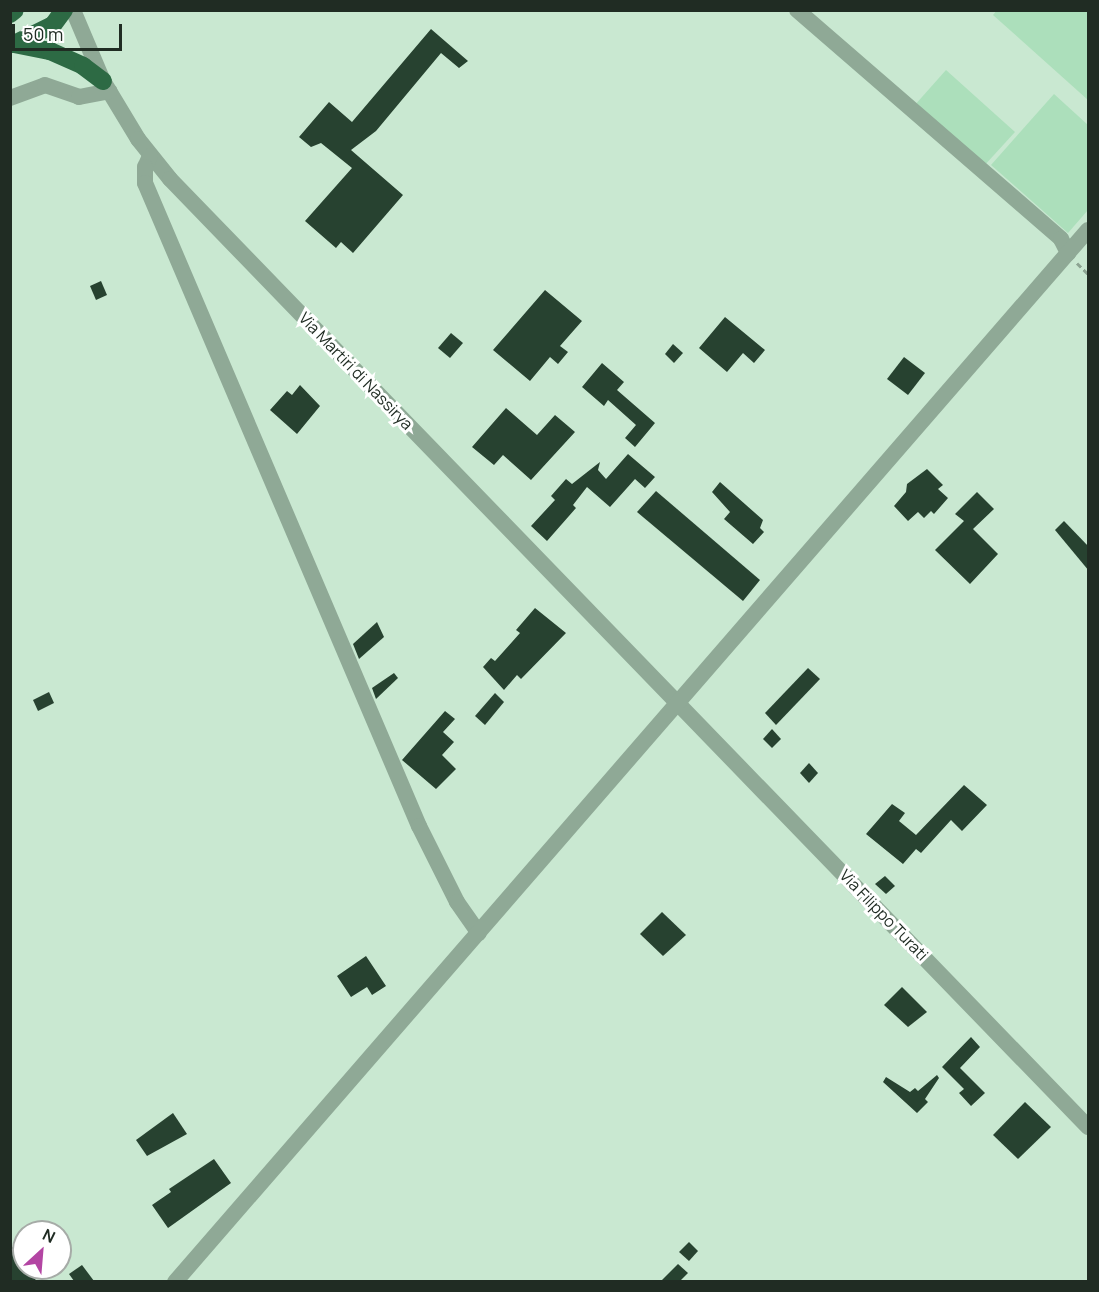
<!DOCTYPE html>
<style>
body{margin:0}
#map{position:relative;width:1099px;height:1292px;overflow:hidden;background:#c9e8d1;font-family:Manrope,sans-serif}
div>[style]{position:absolute}
.green>*{inset:0;background:#acdfbb}
.building>*{inset:0;background:#274230}
.path>*{height:3px;margin-top:-1.5px;transform-origin:0;background:repeating-linear-gradient(90deg,#8ca492 0 6px,transparent 0 9px)}
.minor>*{height:16px;margin:-8px;padding:0 8px;transform-origin:8px;border-radius:8px;background:#8fa996}
.highway>*{height:18px;margin:-9px;padding:0 9px;transform-origin:9px;border-radius:9px;background:#2d6a44}
span{translate:-50% -50%;white-space:nowrap;text-align:center;line-height:1.15;-webkit-text-stroke:6px #fff;paint-order:stroke}
.street-label{font-size:16px;color:#202c23}
.frame{position:absolute;inset:0;border:12px solid #202c23;pointer-events:none}
.north{position:absolute;left:12px;top:1220px;width:60px;height:60px;box-sizing:border-box;background:#fff;border:2px solid #a6aba7;border-radius:50%;rotate:26deg;font-size:16px;font-weight:700;line-height:24px;text-align:center;color:#202c23}
.north::after{content:'';display:block;margin:auto;width:21px;height:27px;background:#b345a3;clip-path:polygon(50% 0,100% 100%,50% 72%,0 100%)}
.scale{position:absolute;left:12px;top:24px;width:110px;height:27px;box-sizing:border-box;border:3px solid #202c23;border-top:0;padding-left:8px;font-size:18px;line-height:21px;white-space:nowrap;color:#202c23;-webkit-text-stroke:4px #fff;paint-order:stroke}
</style>
<div id="map">
<div class="green">
<i style="clip-path:polygon(997px 10px,1088px 11px,1088px 100px,993px 15px)"></i>
<i style="clip-path:polygon(946px 70px,1015px 132px,983px 167px,914px 106px)"></i>
<i style="clip-path:polygon(1054px 94px,1088px 125px,1088px 210px,1068px 233px,991px 165px)"></i>
</div>
<div class="building">
<i style="clip-path:polygon(431px 29px,468px 61px,459px 68px,441px 53px,376px 131px,351px 150px,403px 195px,353px 253px,341px 242px,336px 248px,305px 221px,352px 168px,321px 143px,311px 147px,299px 137px,329px 102px,352px 122px)"></i>
<i style="clip-path:polygon(101px 281px,107px 295px,96px 300px,90px 286px)"></i>
<i style="clip-path:polygon(545px 290px,582px 321px,560px 346px,568px 352px,558px 364px,550px 357px,530px 381px,493px 350px)"></i>
<i style="clip-path:polygon(725px 317px,765px 350px,754px 363px,743px 353px,727px 372px,699px 348px)"></i>
<i style="clip-path:polygon(451px 333px,463px 343px,450px 358px,438px 348px)"></i>
<i style="clip-path:polygon(673px 344px,683px 353px,674px 363px,665px 354px)"></i>
<i style="clip-path:polygon(904px 357px,925px 373px,908px 395px,887px 379px)"></i>
<i style="clip-path:polygon(602px 363px,624px 382px,617px 390px,655px 423px,635px 447px,625px 438px,636px 425px,608px 400px,604px 406px,582px 387px)"></i>
<i style="clip-path:polygon(300px 385px,320px 406px,297px 434px,270px 410px,287px 391px,292px 395px)"></i>
<i style="clip-path:polygon(506px 408px,537px 435px,555px 415px,575px 432px,531px 480px,503px 455px,494px 465px,472px 447px)"></i>
<i style="clip-path:polygon(628px 454px,655px 477px,645px 488px,635px 479px,610px 507px,587px 487px,573px 505px,576px 508px,547px 541px,531px 526px,555px 500px,551px 496px,566px 479px,572px 484px,600px 462px,598px 470px,606px 479px)"></i>
<i style="clip-path:polygon(927px 469px,943px 485px,938px 489px,948px 498px,934px 514px,931px 511px,924px 518px,918px 512px,908px 521px,894px 506px,906px 492px,907px 484px)"></i>
<i style="clip-path:polygon(720px 482px,763px 520px,760px 528px,764px 532px,753px 544px,724px 519px,730px 512px,712px 492px)"></i>
<i style="clip-path:polygon(656px 491px,760px 580px,743px 601px,637px 512px)"></i>
<i style="clip-path:polygon(977px 492px,994px 509px,973px 529px,998px 554px,970px 584px,935px 550px,964px 521px,955px 514px)"></i>
<i style="clip-path:polygon(1064px 521px,1089px 547px,1089px 571px,1055px 530px)"></i>
<i style="clip-path:polygon(535px 608px,566px 633px,521px 679px,517px 675px,504px 690px,483px 667px,491px 658px,495px 661px,520px 633px,516px 630px)"></i>
<i style="clip-path:polygon(377px 622px,384px 637px,359px 659px,353px 644px)"></i>
<i style="clip-path:polygon(808px 668px,820px 679px,776px 725px,765px 713px)"></i>
<i style="clip-path:polygon(394px 673px,398px 678px,376px 699px,372px 688px)"></i>
<i style="clip-path:polygon(49px 692px,54px 703px,38px 711px,33px 700px)"></i>
<i style="clip-path:polygon(495px 693px,504px 702px,485px 725px,475px 716px)"></i>
<i style="clip-path:polygon(445px 711px,455px 719px,443px 732px,454px 742px,442px 755px,456px 769px,436px 789px,402px 760px)"></i>
<i style="clip-path:polygon(772px 729px,781px 739px,772px 748px,763px 739px)"></i>
<i style="clip-path:polygon(809px 763px,818px 773px,809px 783px,800px 773px)"></i>
<i style="clip-path:polygon(964px 785px,987px 805px,962px 831px,951px 820px,921px 853px,916px 849px,903px 864px,866px 834px,892px 804px,905px 813px,899px 821px,916px 835px)"></i>
<i style="clip-path:polygon(885px 876px,895px 886px,886px 894px,875px 884px)"></i>
<i style="clip-path:polygon(662px 912px,686px 935px,663px 956px,640px 934px)"></i>
<i style="clip-path:polygon(366px 956px,386px 986px,372px 995px,367px 987px,351px 997px,337px 976px)"></i>
<i style="clip-path:polygon(902px 987px,927px 1012px,908px 1027px,884px 1005px)"></i>
<i style="clip-path:polygon(971px 1037px,980px 1047px,960px 1068px,985px 1093px,971px 1106px,959px 1093px,964px 1089px,942px 1067px)"></i>
<i style="clip-path:polygon(937px 1075px,939px 1078px,925px 1099px,928px 1102px,917px 1113px,883px 1082px,886px 1077px,910px 1092px,915px 1088px,918px 1091px)"></i>
<i style="clip-path:polygon(1025px 1102px,1051px 1127px,1018px 1159px,993px 1135px)"></i>
<i style="clip-path:polygon(173px 1113px,187px 1134px,147px 1156px,136px 1140px)"></i>
<i style="clip-path:polygon(214px 1159px,231px 1183px,168px 1228px,152px 1205px,171px 1192px,169px 1189px)"></i>
<i style="clip-path:polygon(689px 1242px,698px 1251px,689px 1261px,679px 1252px)"></i>
<i style="clip-path:polygon(10px 1243px,24px 1268px,37px 1281px,10px 1281px)"></i>
<i style="clip-path:polygon(678px 1264px,688px 1273px,680px 1281px,661px 1281px)"></i>
<i style="clip-path:polygon(82px 1265px,94px 1281px,74px 1281px,69px 1274px)"></i>
</div>
<div class="path">
<i style="left:1077px;top:263px;width:16px;rotate:45deg"></i>
</div>
<div class="minor">
<i style="left:73px;top:10px;width:77px;rotate:67.1deg"></i>
<i style="left:103px;top:81px;width:68px;rotate:58.9deg"></i>
<i style="left:138px;top:139px;width:51px;rotate:51.3deg"></i>
<i style="left:170px;top:179px;width:1320px;rotate:45.92deg"></i>
<i style="left:797px;top:10px;width:349px;rotate:40.9deg"></i>
<i style="left:1061px;top:239px;width:16px;rotate:63deg"></i>
<i style="left:10px;top:98px;width:37px;rotate:-20deg"></i>
<i style="left:45px;top:85px;width:36px;rotate:19deg"></i>
<i style="left:79px;top:97px;width:31px;rotate:-11deg"></i>
<i style="left:150px;top:156px;width:12px;rotate:114deg"></i>
<i style="left:145px;top:167px;width:16px;rotate:90deg"></i>
<i style="left:145px;top:183px;width:699px;rotate:66.92deg"></i>
<i style="left:419px;top:826px;width:85px;rotate:63.4deg"></i>
<i style="left:457px;top:902px;width:38px;rotate:55deg"></i>
<i style="left:175px;top:1282px;width:1393px;rotate:-49.05deg"></i>
</div>
<div class="highway">
<i style="left:10px;top:14px;width:6px;rotate:-39deg"></i>
<i style="left:14px;top:44px;width:37px;rotate:11deg"></i>
<i style="left:50px;top:51px;width:36px;rotate:24deg"></i>
<i style="left:83px;top:66px;width:25px;rotate:37deg"></i>
<i style="left:14px;top:44px;width:43px;rotate:-26deg"></i>
<i style="left:53px;top:25px;width:19px;rotate:-54deg"></i>
</div>
<div class="street-label">
<span style="left:356px;top:371px;rotate:46deg">Via Martiri di Nassirya</span>
<span style="left:884px;top:915px;rotate:46deg">Via Filippo Turati</span>
</div>
<div class="frame"></div>
<div class="north">N</div>
<div class="scale">50 m</div>
</div>
